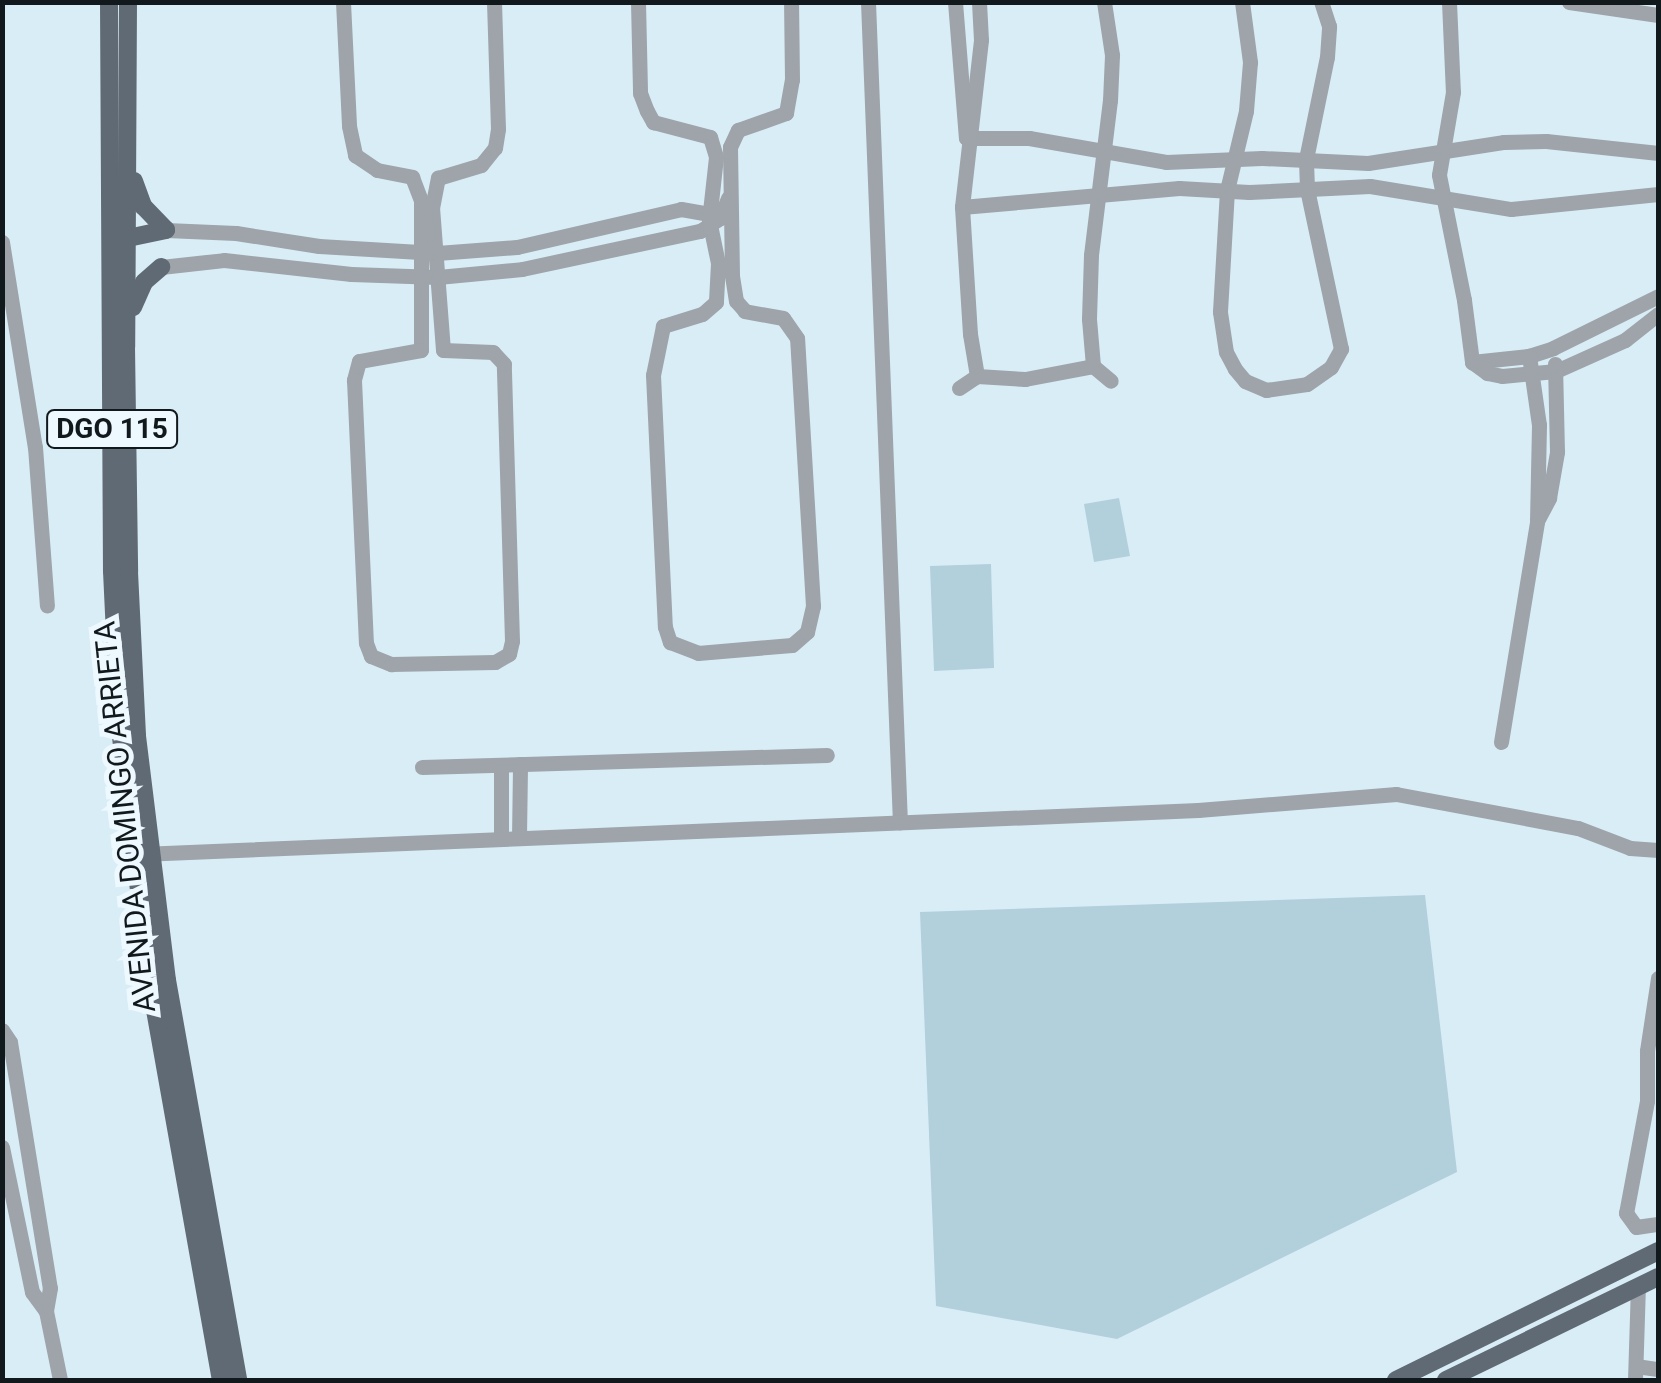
<!DOCTYPE html>
<style>
body{margin:0}
#map{position:relative;width:1661px;height:1383px;overflow:hidden;background:#d9edf7;font-family:Roboto,sans-serif}
div>[style]{position:absolute}
.green>*{inset:0;background:#b2cfdc}
.minor>*{height:15px;margin:-7.5px;padding:0 7.5px;transform-origin:7.5px;border-radius:7.5px;background:#9ea4aa}
.major>*{height:18px;margin:-9px;padding:0 9px;transform-origin:9px;border-radius:9px;background:#606a75}
span{translate:-50% -50%;white-space:nowrap;text-align:center;line-height:1.15;-webkit-text-stroke:10px #edf9ff;paint-order:stroke}
.shield-label span{padding:2px 8px;background:#edf9ff;border:2px solid;border-radius:8px;-webkit-text-stroke-width:0}
.shield-label{font-size:28px;color:#12191d;font-weight:700}
.street-label{font-size:30px;color:#12191d}
.frame{position:absolute;inset:0;border:5px solid #12191d;pointer-events:none}
</style>
<div id="map">
<div class="green">
<i style="clip-path:polygon(1119px 498px,1130px 556px,1094px 562px,1084px 504px)"></i>
<i style="clip-path:polygon(991px 564px,994px 668px,934px 671px,930px 566px)"></i>
<i style="clip-path:polygon(1425px 895px,1457px 1172px,1117px 1339px,936px 1306px,920px 912px)"></i>
</div>
<div class="minor">
<i style="left:343px;top:2px;width:124px;rotate:87.2deg"></i>
<i style="left:349px;top:126px;width:30px;rotate:78deg"></i>
<i style="left:355px;top:155px;width:27px;rotate:34deg"></i>
<i style="left:377px;top:170px;width:36px;rotate:11deg"></i>
<i style="left:412px;top:177px;width:25px;rotate:69deg"></i>
<i style="left:421px;top:200px;width:150px;rotate:90deg"></i>
<i style="left:421px;top:350px;width:63px;rotate:169.9deg"></i>
<i style="left:359px;top:361px;width:20px;rotate:105deg"></i>
<i style="left:354px;top:380px;width:263px;rotate:87.4deg"></i>
<i style="left:366px;top:643px;width:14px;rotate:69deg"></i>
<i style="left:371px;top:656px;width:22px;rotate:22deg"></i>
<i style="left:391px;top:664px;width:104px;rotate:-1.1deg"></i>
<i style="left:495px;top:662px;width:16px;rotate:-30deg"></i>
<i style="left:509px;top:654px;width:13px;rotate:-77deg"></i>
<i style="left:512px;top:641px;width:277px;rotate:-91.7deg"></i>
<i style="left:504px;top:364px;width:16px;rotate:-133deg"></i>
<i style="left:493px;top:352px;width:50px;rotate:-177.7deg"></i>
<i style="left:443px;top:350px;width:142px;rotate:-94.4deg"></i>
<i style="left:432px;top:208px;width:31px;rotate:-79deg"></i>
<i style="left:438px;top:178px;width:45px;rotate:-16.8deg"></i>
<i style="left:481px;top:165px;width:22px;rotate:-51deg"></i>
<i style="left:495px;top:148px;width:19px;rotate:-81deg"></i>
<i style="left:498px;top:129px;width:127px;rotate:-91.8deg"></i>
<i style="left:638px;top:2px;width:91px;rotate:88.7deg"></i>
<i style="left:640px;top:93px;width:19px;rotate:69deg"></i>
<i style="left:647px;top:111px;width:13px;rotate:61deg"></i>
<i style="left:653px;top:122px;width:59px;rotate:14.7deg"></i>
<i style="left:710px;top:137px;width:21px;rotate:73deg"></i>
<i style="left:716px;top:157px;width:63px;rotate:96.3deg"></i>
<i style="left:709px;top:220px;width:44px;rotate:78.2deg"></i>
<i style="left:718px;top:263px;width:39px;rotate:93deg"></i>
<i style="left:716px;top:302px;width:18px;rotate:139deg"></i>
<i style="left:702px;top:314px;width:41px;rotate:162.9deg"></i>
<i style="left:663px;top:326px;width:50px;rotate:101.5deg"></i>
<i style="left:653px;top:375px;width:252px;rotate:87.3deg"></i>
<i style="left:665px;top:627px;width:16px;rotate:72deg"></i>
<i style="left:670px;top:642px;width:30px;rotate:21deg"></i>
<i style="left:698px;top:653px;width:94px;rotate:-4.9deg"></i>
<i style="left:792px;top:645px;width:20px;rotate:-41deg"></i>
<i style="left:807px;top:632px;width:27px;rotate:-77deg"></i>
<i style="left:813px;top:606px;width:268px;rotate:-93.4deg"></i>
<i style="left:797px;top:338px;width:24px;rotate:-125deg"></i>
<i style="left:783px;top:318px;width:39px;rotate:-170deg"></i>
<i style="left:745px;top:311px;width:13px;rotate:-132deg"></i>
<i style="left:736px;top:301px;width:26px;rotate:-99deg"></i>
<i style="left:732px;top:275px;width:128px;rotate:-90.9deg"></i>
<i style="left:730px;top:147px;width:19px;rotate:-65deg"></i>
<i style="left:738px;top:130px;width:51px;rotate:-19.5deg"></i>
<i style="left:786px;top:113px;width:34px;rotate:-80deg"></i>
<i style="left:792px;top:80px;width:78px;rotate:-90.7deg"></i>
<i style="left:868px;top:2px;width:821px;rotate:87.77deg"></i>
<i style="left:955px;top:2px;width:136px;rotate:85.4deg"></i>
<i style="left:966px;top:138px;width:63px"></i>
<i style="left:1029px;top:138px;width:139px;rotate:9.9deg"></i>
<i style="left:1166px;top:162px;width:96px;rotate:-2.4deg"></i>
<i style="left:1262px;top:158px;width:106px;rotate:2.7deg"></i>
<i style="left:1368px;top:163px;width:138px;rotate:-8.8deg"></i>
<i style="left:1504px;top:142px;width:42px;rotate:-1.4deg"></i>
<i style="left:1546px;top:141px;width:113px;rotate:6.1deg"></i>
<i style="left:979px;top:2px;width:38px;rotate:87deg"></i>
<i style="left:981px;top:40px;width:168px;rotate:96.5deg"></i>
<i style="left:962px;top:207px;width:127px;rotate:86.4deg"></i>
<i style="left:970px;top:334px;width:43px;rotate:80.5deg"></i>
<i style="left:977px;top:376px;width:48px;rotate:3.6deg"></i>
<i style="left:1025px;top:379px;width:69px;rotate:-10.8deg"></i>
<i style="left:1104px;top:2px;width:54px;rotate:81.4deg"></i>
<i style="left:1112px;top:55px;width:45px;rotate:92.5deg"></i>
<i style="left:1110px;top:100px;width:156px;rotate:97deg"></i>
<i style="left:1091px;top:255px;width:64px;rotate:91.8deg"></i>
<i style="left:1089px;top:319px;width:47px;rotate:85.1deg"></i>
<i style="left:1093px;top:366px;width:23px;rotate:40deg"></i>
<i style="left:1242px;top:2px;width:61px;rotate:82.4deg"></i>
<i style="left:1250px;top:62px;width:49px;rotate:94.7deg"></i>
<i style="left:1246px;top:111px;width:81px;rotate:103.5deg"></i>
<i style="left:1227px;top:190px;width:122px;rotate:93.3deg"></i>
<i style="left:1220px;top:312px;width:40px;rotate:81.5deg"></i>
<i style="left:1226px;top:352px;width:19px;rotate:62deg"></i>
<i style="left:1235px;top:369px;width:16px;rotate:50deg"></i>
<i style="left:1245px;top:381px;width:23px;rotate:23deg"></i>
<i style="left:1266px;top:390px;width:41px;rotate:-8.3deg"></i>
<i style="left:1307px;top:384px;width:29px;rotate:-35deg"></i>
<i style="left:1331px;top:367px;width:21px;rotate:-61deg"></i>
<i style="left:1341px;top:349px;width:164px;rotate:-102deg"></i>
<i style="left:1307px;top:189px;width:30px;rotate:-92deg"></i>
<i style="left:1306px;top:159px;width:104px;rotate:-78.4deg"></i>
<i style="left:1327px;top:57px;width:31px;rotate:-86deg"></i>
<i style="left:1329px;top:26px;width:25px;rotate:-108deg"></i>
<i style="left:1449px;top:2px;width:90px;rotate:87.5deg"></i>
<i style="left:1453px;top:92px;width:84px;rotate:99.6deg"></i>
<i style="left:1439px;top:175px;width:127px;rotate:78.7deg"></i>
<i style="left:1464px;top:300px;width:63px;rotate:82.6deg"></i>
<i style="left:1472px;top:362px;width:19px;rotate:36deg"></i>
<i style="left:1487px;top:373px;width:15px;rotate:11deg"></i>
<i style="left:1502px;top:376px;width:54px;rotate:-5.3deg"></i>
<i style="left:1556px;top:371px;width:76px;rotate:-24.2deg"></i>
<i style="left:1625px;top:340px;width:42px;rotate:-38.2deg"></i>
<i style="left:1569px;top:2px;width:90px;rotate:8.3deg"></i>
<i style="left:962px;top:207px;width:218px;rotate:-5deg"></i>
<i style="left:1179px;top:188px;width:70px;rotate:3.3deg"></i>
<i style="left:1249px;top:192px;width:121px;rotate:-2.8deg"></i>
<i style="left:1370px;top:186px;width:143px;rotate:9.3deg"></i>
<i style="left:1511px;top:209px;width:148px;rotate:-5.8deg"></i>
<i style="left:166px;top:230px;width:70px;rotate:2.5deg"></i>
<i style="left:236px;top:233px;width:84px;rotate:8.9deg"></i>
<i style="left:319px;top:246px;width:118px;rotate:3.4deg"></i>
<i style="left:437px;top:253px;width:80px;rotate:-4.3deg"></i>
<i style="left:517px;top:247px;width:168px;rotate:-13deg"></i>
<i style="left:681px;top:209px;width:36px;rotate:10deg"></i>
<i style="left:2px;top:242px;width:208px;rotate:80.9deg"></i>
<i style="left:35px;top:447px;width:159px;rotate:85.7deg"></i>
<i style="left:161px;top:267px;width:63px;rotate:-6.3deg"></i>
<i style="left:224px;top:260px;width:128px;rotate:6.3deg"></i>
<i style="left:351px;top:274px;width:87px;rotate:2deg"></i>
<i style="left:438px;top:277px;width:84px;rotate:-5.4deg"></i>
<i style="left:522px;top:269px;width:182px;rotate:-12.1deg"></i>
<i style="left:700px;top:231px;width:24px;rotate:-33deg"></i>
<i style="left:720px;top:218px;width:22px;rotate:-68deg"></i>
<i style="left:1472px;top:362px;width:57px;rotate:-6deg"></i>
<i style="left:1529px;top:356px;width:25px;rotate:-18deg"></i>
<i style="left:1553px;top:348px;width:117px;rotate:-26.3deg"></i>
<i style="left:959px;top:388px;width:22px;rotate:-34deg"></i>
<i style="left:1537px;top:521px;width:26px;rotate:-62deg"></i>
<i style="left:1549px;top:498px;width:47px;rotate:-80.1deg"></i>
<i style="left:1557px;top:452px;width:88px;rotate:-91.3deg"></i>
<i style="left:1501px;top:742px;width:224px;rotate:-80.7deg"></i>
<i style="left:1537px;top:521px;width:96px;rotate:-88.8deg"></i>
<i style="left:1539px;top:425px;width:70px;rotate:-98.2deg"></i>
<i style="left:422px;top:767px;width:405px;rotate:-1.7deg"></i>
<i style="left:519px;top:838px;width:74px;rotate:-89.2deg"></i>
<i style="left:501px;top:839px;width:74px;rotate:-90deg"></i>
<i style="left:141px;top:854px;width:1058px;rotate:-2.38deg"></i>
<i style="left:1198px;top:810px;width:199px;rotate:-4.6deg"></i>
<i style="left:1396px;top:794px;width:185px;rotate:10.6deg"></i>
<i style="left:1578px;top:828px;width:56px;rotate:21deg"></i>
<i style="left:1630px;top:848px;width:28px;rotate:4deg"></i>
<i style="left:1658px;top:978px;width:74px;rotate:98.6deg"></i>
<i style="left:1647px;top:1051px;width:50px;rotate:90deg"></i>
<i style="left:1647px;top:1101px;width:114px;rotate:100.6deg"></i>
<i style="left:1626px;top:1213px;width:17px;rotate:54deg"></i>
<i style="left:1636px;top:1227px;width:22px;rotate:-8deg"></i>
<i style="left:2px;top:1030px;width:14px;rotate:56deg"></i>
<i style="left:10px;top:1042px;width:249px;rotate:80.8deg"></i>
<i style="left:50px;top:1288px;width:23px;rotate:100deg"></i>
<i style="left:46px;top:1311px;width:70px;rotate:78.5deg"></i>
<i style="left:2px;top:1147px;width:148px;rotate:78.3deg"></i>
<i style="left:32px;top:1292px;width:24px;rotate:54deg"></i>
<i style="left:1636px;top:1366px;width:22px;rotate:8deg"></i>
<i style="left:1635px;top:1380px;width:94px;rotate:-88.2deg"></i>
</div>
<div class="major">
<i style="left:109px;top:2px;width:569px;rotate:89.7deg"></i>
<i style="left:112px;top:571px;width:149px;rotate:87.3deg"></i>
<i style="left:119px;top:720px;width:264px;rotate:83.3deg"></i>
<i style="left:150px;top:982px;width:404px;rotate:79.9deg"></i>
<i style="left:128px;top:2px;width:345px;rotate:90.3deg"></i>
<i style="left:126px;top:347px;width:225px;rotate:89.2deg"></i>
<i style="left:129px;top:572px;width:164px;rotate:87.2deg"></i>
<i style="left:137px;top:736px;width:246px;rotate:83deg"></i>
<i style="left:167px;top:980px;width:406px;rotate:79.9deg"></i>
<i style="left:134px;top:181px;width:27px;rotate:70deg"></i>
<i style="left:143px;top:206px;width:33px;rotate:46deg"></i>
<i style="left:120px;top:246px;width:11px;rotate:-45deg"></i>
<i style="left:128px;top:238px;width:39px;rotate:-12deg"></i>
<i style="left:133px;top:307px;width:27px;rotate:-66deg"></i>
<i style="left:144px;top:282px;width:23px;rotate:-41deg"></i>
<i style="left:1396px;top:1380px;width:292px;rotate:-26.2deg"></i>
<i style="left:1446px;top:1380px;width:236px;rotate:-25.9deg"></i>
</div>
<div class="shield-label">
<span style="left:112px;top:429px">DGO 115</span>
</div>
<div class="street-label">
<span style="left:125px;top:817px;rotate:-96deg">AVENIDA DOMINGO ARRIETA</span>
</div>
<div class="frame"></div>
</div>
